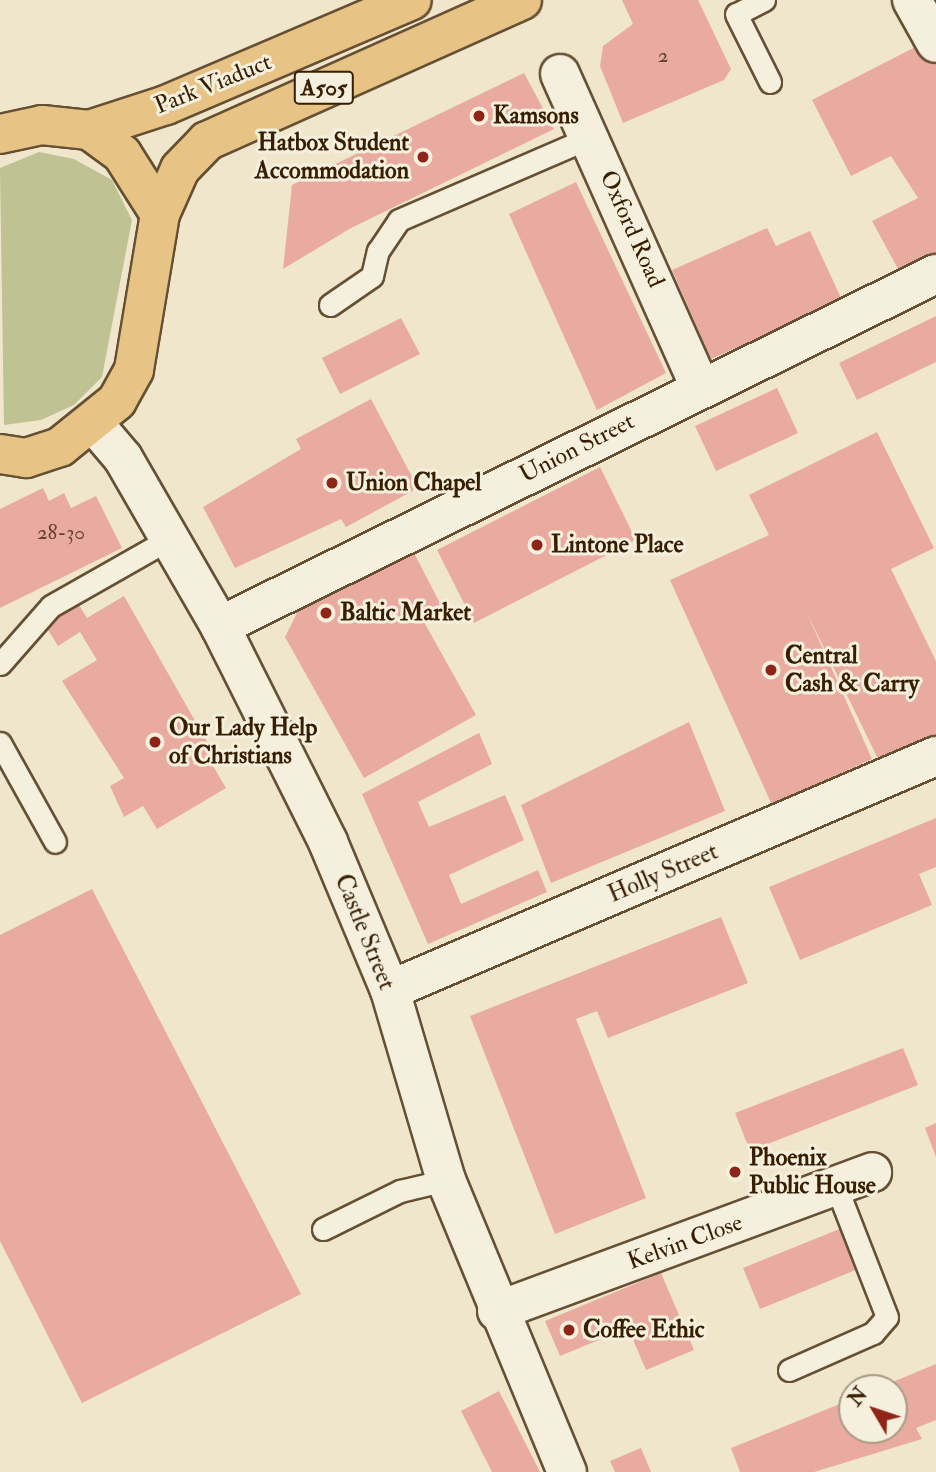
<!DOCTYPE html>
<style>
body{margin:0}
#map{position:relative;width:936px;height:1472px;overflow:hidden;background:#f0e6cc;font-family:"IM FELL Double Pica",serif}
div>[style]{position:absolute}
.green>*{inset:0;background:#bfc394}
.building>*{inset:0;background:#e9aba0}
.roads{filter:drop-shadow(2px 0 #655033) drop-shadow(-2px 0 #655033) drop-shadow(0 2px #655033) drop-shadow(0 -2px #655033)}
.service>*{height:21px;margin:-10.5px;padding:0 10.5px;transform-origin:10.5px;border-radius:10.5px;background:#f5efde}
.minor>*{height:38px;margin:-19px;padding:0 19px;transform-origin:19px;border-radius:19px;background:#f5efde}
.tertiary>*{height:38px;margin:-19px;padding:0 19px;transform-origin:19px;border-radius:19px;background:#f5efde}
.trunk>*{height:38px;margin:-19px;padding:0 19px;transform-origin:19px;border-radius:19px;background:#e8c386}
.dots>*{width:19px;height:19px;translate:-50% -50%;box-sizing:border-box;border:4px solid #f5efde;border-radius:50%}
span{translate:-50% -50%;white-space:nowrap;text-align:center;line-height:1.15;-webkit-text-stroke:6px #f5efde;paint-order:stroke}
.number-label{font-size:21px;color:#644128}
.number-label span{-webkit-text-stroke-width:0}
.shield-label span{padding:2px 5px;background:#f5efde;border:2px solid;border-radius:5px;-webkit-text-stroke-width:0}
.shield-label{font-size:23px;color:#371e00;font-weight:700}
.street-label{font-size:24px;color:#371e00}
.poi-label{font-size:24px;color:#371e00;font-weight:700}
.left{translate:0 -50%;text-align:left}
.right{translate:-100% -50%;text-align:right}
.north{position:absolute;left:838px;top:1374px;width:70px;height:70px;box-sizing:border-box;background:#f5efde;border:2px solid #a99b85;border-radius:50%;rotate:309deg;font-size:19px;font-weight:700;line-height:28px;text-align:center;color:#371e00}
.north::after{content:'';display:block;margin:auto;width:24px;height:32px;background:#8f2418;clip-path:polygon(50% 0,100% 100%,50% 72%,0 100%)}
</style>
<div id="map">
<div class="green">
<i style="clip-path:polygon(39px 152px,74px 159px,112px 180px,132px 220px,102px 377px,74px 405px,41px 420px,4px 425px,0 168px)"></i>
</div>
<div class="building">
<i style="clip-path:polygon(622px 0,698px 0,731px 69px,724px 80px,623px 123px,600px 66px,603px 46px,633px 24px)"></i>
<i style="clip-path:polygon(925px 42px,936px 60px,936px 261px,904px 280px,872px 221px,918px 198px,891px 156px,851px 176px,812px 100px)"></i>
<i style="clip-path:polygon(524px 73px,554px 129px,351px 228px,283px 269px,292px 185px)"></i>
<i style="clip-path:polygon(576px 182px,666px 373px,597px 410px,509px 214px)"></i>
<i style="clip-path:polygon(767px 228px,776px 246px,810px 231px,842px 300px,711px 359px,672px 270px)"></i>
<i style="clip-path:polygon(936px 316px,936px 362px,857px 400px,839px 363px)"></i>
<i style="clip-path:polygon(401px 318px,420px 354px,340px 394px,322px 358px)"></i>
<i style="clip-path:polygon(777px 388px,798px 433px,716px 471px,695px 426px)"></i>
<i style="clip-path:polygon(371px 399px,418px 488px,346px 527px,341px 519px,235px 568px,203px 507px,301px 449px,296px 439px)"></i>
<i style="clip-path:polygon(877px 432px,934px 548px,891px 569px,936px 661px,936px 735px,880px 763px,806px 611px,872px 759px,772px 805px,670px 580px,769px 535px,749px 495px)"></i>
<i style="clip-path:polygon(600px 467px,636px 540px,474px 623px,437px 550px)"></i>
<i style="clip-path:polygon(43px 488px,49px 501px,64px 493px,71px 508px,96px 496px,122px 548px,0 608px,0 509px)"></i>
<i style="clip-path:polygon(413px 551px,444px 611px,424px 622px,476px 715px,364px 778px,285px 637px,298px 611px)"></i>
<i style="clip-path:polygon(124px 596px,219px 763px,213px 766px,226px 788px,157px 829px,143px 806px,124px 817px,110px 786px,124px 778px,62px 681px,97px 660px,80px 632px,58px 646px,45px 625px,79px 605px,87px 618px)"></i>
<i style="clip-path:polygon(689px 722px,725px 811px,551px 883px,521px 805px)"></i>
<i style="clip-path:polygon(479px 733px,492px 764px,418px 802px,429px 827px,505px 795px,524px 840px,449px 875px,461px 904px,538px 870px,547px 892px,428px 944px,362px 794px)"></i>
<i style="clip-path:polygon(936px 818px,936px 867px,919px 874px,932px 905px,800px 960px,769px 887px)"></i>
<i style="clip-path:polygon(92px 889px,301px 1294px,82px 1403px,0 1241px,0 935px)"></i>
<i style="clip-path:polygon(721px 917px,748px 983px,608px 1038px,597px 1011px,576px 1019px,646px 1198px,555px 1234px,470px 1016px)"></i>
<i style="clip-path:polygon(903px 1048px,918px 1085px,750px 1151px,735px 1113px)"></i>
<i style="clip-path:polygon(936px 1123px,936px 1157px,925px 1128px)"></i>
<i style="clip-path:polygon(847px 1226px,863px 1267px,760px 1309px,743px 1268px)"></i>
<i style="clip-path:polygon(661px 1273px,694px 1350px,646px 1370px,628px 1328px,560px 1356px,545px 1321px)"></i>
<i style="clip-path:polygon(936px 1364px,936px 1420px,916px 1428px,922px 1439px,814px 1472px,740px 1472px,731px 1448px,852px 1399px,852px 1430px,894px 1430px,894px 1388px,878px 1388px)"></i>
<i style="clip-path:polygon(499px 1391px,540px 1472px,492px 1472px,461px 1411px)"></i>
<i style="clip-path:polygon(641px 1448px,651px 1472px,615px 1472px,610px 1461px)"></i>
</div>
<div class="roads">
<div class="service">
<i style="left:764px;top:0;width:31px;rotate:153deg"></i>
<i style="left:736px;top:14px;width:76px;rotate:63.4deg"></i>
<i style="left:330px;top:305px;width:51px;rotate:-34.6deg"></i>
<i style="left:372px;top:276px;width:26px;rotate:-77deg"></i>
<i style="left:378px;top:251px;width:37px;rotate:-56deg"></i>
<i style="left:399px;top:220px;width:209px;rotate:-23.4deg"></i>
<i style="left:0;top:664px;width:77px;rotate:-48.7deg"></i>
<i style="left:51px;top:606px;width:133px;rotate:-29.6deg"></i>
<i style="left:0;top:743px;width:113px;rotate:60.9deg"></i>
<i style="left:323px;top:1229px;width:86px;rotate:-26.3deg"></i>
<i style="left:400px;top:1191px;width:47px;rotate:-13.4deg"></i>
<i style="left:789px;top:1370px;width:92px;rotate:-23.8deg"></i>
<i style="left:873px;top:1333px;width:21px;rotate:-49deg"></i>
<i style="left:887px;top:1317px;width:141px;rotate:-111.3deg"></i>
</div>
<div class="minor">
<i style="left:912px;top:0;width:49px;rotate:60.8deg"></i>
<i style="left:560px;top:74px;width:343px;rotate:65.9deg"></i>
<i style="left:220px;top:626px;width:798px;rotate:-26.18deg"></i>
<i style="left:390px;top:990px;width:594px;rotate:-23.2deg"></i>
<i style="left:497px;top:1311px;width:400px;rotate:-20.3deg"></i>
</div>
<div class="tertiary">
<i style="left:95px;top:425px;width:43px;rotate:49.7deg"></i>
<i style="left:123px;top:458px;width:194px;rotate:60deg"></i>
<i style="left:220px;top:626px;width:241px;rotate:63.4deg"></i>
<i style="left:328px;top:842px;width:160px;rotate:67.3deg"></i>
<i style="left:390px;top:990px;width:198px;rotate:73.6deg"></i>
<i style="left:446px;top:1180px;width:316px;rotate:67.5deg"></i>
</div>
<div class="trunk">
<i style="left:89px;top:130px;width:81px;rotate:-18deg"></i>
<i style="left:166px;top:105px;width:267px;rotate:-23.1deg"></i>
<i style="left:0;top:134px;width:43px;rotate:-12.1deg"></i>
<i style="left:42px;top:125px;width:47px;rotate:6.1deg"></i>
<i style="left:89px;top:130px;width:41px;rotate:36deg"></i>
<i style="left:122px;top:154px;width:71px;rotate:57.7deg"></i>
<i style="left:160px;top:214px;width:158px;rotate:99.5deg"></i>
<i style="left:134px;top:370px;width:35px;rotate:119deg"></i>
<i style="left:117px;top:401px;width:73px;rotate:141.1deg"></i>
<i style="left:60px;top:447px;width:36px;rotate:162deg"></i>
<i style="left:26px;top:458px;width:26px;rotate:-171deg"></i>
<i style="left:160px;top:214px;width:49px;rotate:-66deg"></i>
<i style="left:180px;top:169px;width:39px;rotate:-46deg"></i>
<i style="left:207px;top:141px;width:345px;rotate:-24.1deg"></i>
</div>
</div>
<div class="dots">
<i style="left:479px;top:116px;background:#8f2418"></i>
<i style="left:423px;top:157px;background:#8f2418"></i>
<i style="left:332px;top:483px;background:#8f2418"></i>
<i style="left:537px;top:545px;background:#8f2418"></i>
<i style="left:326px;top:613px;background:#8f2418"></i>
<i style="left:771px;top:670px;background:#8f2418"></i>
<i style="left:155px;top:742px;background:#8f2418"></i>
<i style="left:735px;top:1172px;background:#8f2418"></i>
<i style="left:569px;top:1330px;background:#8f2418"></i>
</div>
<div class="number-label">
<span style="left:663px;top:56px">2</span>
<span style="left:61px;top:533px">28-30</span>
</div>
<div class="shield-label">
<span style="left:324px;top:88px">A505</span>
</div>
<div class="street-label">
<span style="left:213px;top:84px;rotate:-22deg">Park Viaduct</span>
<span style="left:632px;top:229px;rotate:66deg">Oxford Road</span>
<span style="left:577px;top:448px;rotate:-27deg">Union Street</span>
<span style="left:663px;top:873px;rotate:-23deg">Holly Street</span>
<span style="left:365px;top:932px;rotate:68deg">Castle Street</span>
<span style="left:685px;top:1242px;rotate:-20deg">Kelvin Close</span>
</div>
<div class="poi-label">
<span class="left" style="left:493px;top:116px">Kamsons</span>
<span class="right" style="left:409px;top:157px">Hatbox Student<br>Accommodation</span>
<span class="left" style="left:346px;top:483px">Union Chapel</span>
<span class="left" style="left:551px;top:545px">Lintone Place</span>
<span class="left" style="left:340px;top:613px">Baltic Market</span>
<span class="left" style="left:785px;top:670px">Central<br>Cash &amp; Carry</span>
<span class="left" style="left:169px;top:742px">Our Lady Help<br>of Christians</span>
<span class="left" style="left:749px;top:1172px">Phoenix<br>Public House</span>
<span class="left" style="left:583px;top:1330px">Coffee Ethic</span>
</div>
<div class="north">N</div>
</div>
